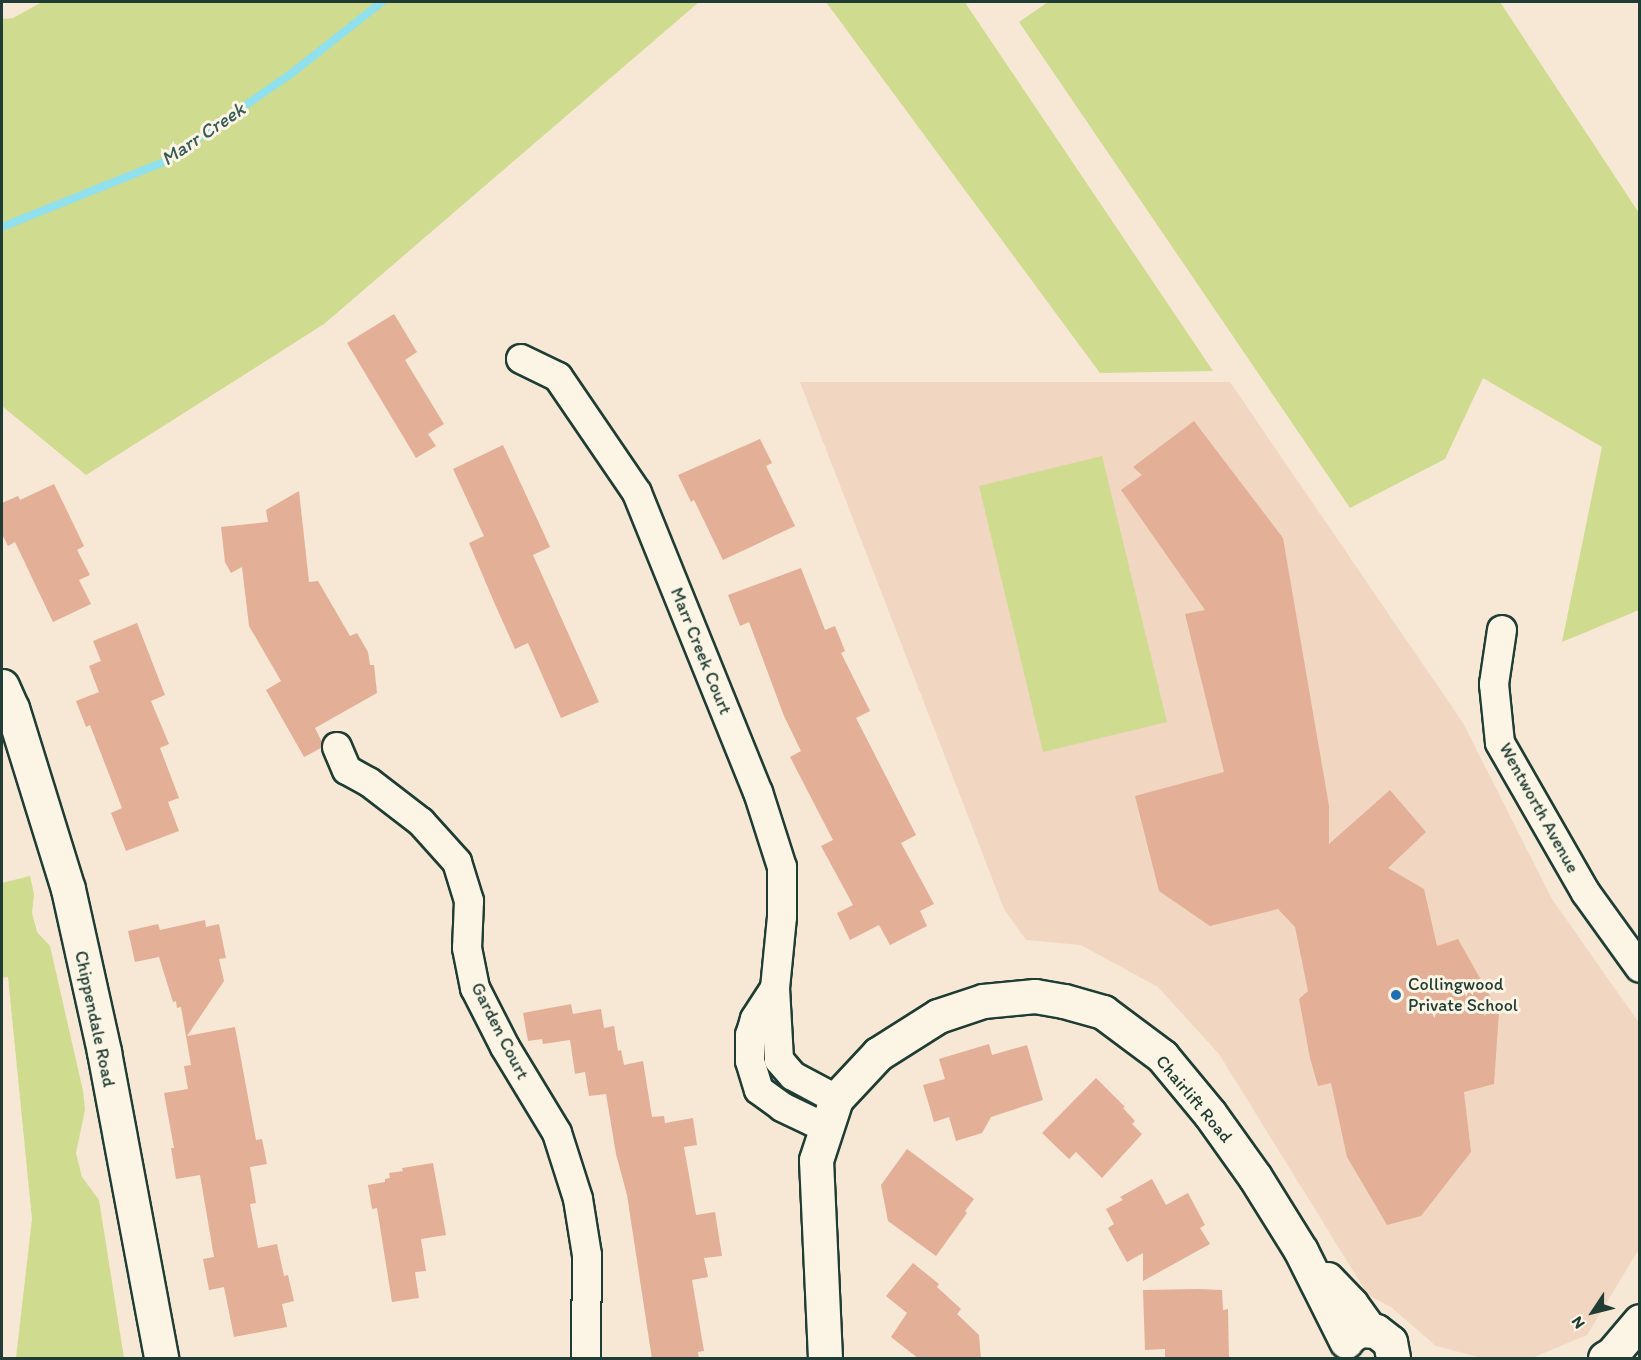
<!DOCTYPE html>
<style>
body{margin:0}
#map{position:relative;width:1641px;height:1360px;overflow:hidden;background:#f7e7d5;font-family:Itim,sans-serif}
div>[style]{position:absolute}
.built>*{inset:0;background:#f1d6c2}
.green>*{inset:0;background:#cfdb8e}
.stream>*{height:8px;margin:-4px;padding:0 4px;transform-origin:4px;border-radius:4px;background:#90e0ed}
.building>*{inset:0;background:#e3af97}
.roads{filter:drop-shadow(2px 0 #1f3d34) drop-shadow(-2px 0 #1f3d34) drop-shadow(0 2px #1f3d34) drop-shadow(0 -2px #1f3d34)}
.street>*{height:28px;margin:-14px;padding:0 14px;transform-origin:14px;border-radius:14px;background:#fcf5e5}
.secondary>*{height:33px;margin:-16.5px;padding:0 16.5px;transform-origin:16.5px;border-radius:16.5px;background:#fcf5e5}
.dots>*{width:16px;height:16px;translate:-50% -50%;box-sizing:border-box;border:3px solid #fcf5e5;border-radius:50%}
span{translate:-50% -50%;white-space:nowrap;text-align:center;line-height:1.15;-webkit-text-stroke:6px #fcf5e5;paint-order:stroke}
.street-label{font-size:18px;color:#1f3d34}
.poi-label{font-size:18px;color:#1f3d34}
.left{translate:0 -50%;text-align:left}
.water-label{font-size:20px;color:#365e59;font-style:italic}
.frame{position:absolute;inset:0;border:3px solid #1f3d34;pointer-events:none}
.north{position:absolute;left:1563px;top:1282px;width:60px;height:60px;-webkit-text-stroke:4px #fcf5e5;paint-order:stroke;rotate:235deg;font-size:16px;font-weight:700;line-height:24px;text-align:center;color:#1f3d34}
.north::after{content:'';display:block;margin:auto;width:21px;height:27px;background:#1f3d34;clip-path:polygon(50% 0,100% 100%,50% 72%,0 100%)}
</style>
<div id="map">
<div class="built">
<i style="clip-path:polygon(800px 382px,1230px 382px,1463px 723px,1552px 899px,1639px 1023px,1639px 1249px,1587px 1335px,1532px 1358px,1482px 1358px,1436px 1346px,1391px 1307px,1368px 1295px,1219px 1054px,1158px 987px,1081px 945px,1026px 940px,1004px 909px)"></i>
</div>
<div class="green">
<i style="clip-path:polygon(42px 2px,699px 2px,324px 324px,86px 475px,2px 406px,2px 19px,13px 18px)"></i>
<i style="clip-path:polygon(826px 2px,968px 2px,966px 4px,1213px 371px,1100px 373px)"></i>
<i style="clip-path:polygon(1048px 2px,1500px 2px,1639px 213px,1639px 610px,1562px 642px,1602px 447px,1483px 378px,1445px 459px,1350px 508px,1019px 22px)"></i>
<i style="clip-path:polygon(1102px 456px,1167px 722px,1043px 752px,979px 486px)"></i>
<i style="clip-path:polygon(30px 876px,34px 894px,32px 913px,37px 932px,50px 946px,83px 1091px,85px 1110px,76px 1153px,82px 1177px,99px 1200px,124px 1358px,16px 1358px,32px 1219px,8px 977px,2px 978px,2px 883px)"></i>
</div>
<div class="stream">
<i style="left:2px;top:227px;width:175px;rotate:-21.9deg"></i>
<i style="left:164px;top:162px;width:156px;rotate:-34.8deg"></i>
<i style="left:292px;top:73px;width:115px;rotate:-38.3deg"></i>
</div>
<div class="building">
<i style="clip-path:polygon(394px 314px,417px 352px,405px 360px,444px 424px,428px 434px,436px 446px,416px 458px,347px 343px)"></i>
<i style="clip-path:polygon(1194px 421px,1283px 538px,1329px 806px,1329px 844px,1390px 790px,1426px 832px,1388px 868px,1424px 889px,1437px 946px,1458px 939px,1499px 1012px,1494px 1084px,1464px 1092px,1471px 1152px,1421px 1216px,1387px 1225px,1347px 1157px,1331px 1083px,1318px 1086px,1310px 1058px,1299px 999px,1308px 991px,1295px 927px,1278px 909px,1210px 926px,1159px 891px,1135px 796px,1224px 772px,1185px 614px,1205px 610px,1121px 490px,1142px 475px,1133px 467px)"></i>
<i style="clip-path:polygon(760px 439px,772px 463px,766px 466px,795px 526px,723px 560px,694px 500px,691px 502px,678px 475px)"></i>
<i style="clip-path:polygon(503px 445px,550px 547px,533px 555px,599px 702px,561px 718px,528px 643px,515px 649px,494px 602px,469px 543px,484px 536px,453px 469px)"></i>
<i style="clip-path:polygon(54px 484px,84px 546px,77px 550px,90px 575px,79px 580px,91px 604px,53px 622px,15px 542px,8px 546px,2px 534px,2px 503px,18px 496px,20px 500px)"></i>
<i style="clip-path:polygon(299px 491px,309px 582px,318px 581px,350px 636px,357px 633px,368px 652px,370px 665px,374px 665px,377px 693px,315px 728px,322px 742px,321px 748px,304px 757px,266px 690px,281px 681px,249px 626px,242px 567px,231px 573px,225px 562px,221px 527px,268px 522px,266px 510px)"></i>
<i style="clip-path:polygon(801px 568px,825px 630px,835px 626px,845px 651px,841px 653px,870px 711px,856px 718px,916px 835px,901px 843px,934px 904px,920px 911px,927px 926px,890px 945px,879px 925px,850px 940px,837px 913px,853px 905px,821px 846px,833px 840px,790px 757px,801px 751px,784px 716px,749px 622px,740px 626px,728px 595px)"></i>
<i style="clip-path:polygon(137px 623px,165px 695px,151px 701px,169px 744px,160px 748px,179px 798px,168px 802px,179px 831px,126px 851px,111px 813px,122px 808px,90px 725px,86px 727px,76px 701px,99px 692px,89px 666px,101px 661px,93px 641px)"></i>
<i style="clip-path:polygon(205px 920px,206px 927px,219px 924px,226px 958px,219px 959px,224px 981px,187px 1036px,235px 1027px,256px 1140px,262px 1139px,267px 1164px,250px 1167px,256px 1203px,250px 1204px,258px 1248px,277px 1244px,284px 1276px,288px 1275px,294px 1301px,282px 1304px,287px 1327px,234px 1337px,224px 1287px,209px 1290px,203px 1259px,214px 1257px,200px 1175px,176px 1179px,171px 1148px,174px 1148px,164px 1093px,188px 1089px,184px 1066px,191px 1065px,181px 1007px,177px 1008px,176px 1001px,173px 1002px,159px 957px,135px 962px,128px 931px,158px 924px,160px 930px)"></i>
<i style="clip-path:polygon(571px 1004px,573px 1014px,601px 1009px,604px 1028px,614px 1026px,618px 1051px,621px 1050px,624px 1065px,643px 1061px,652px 1117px,664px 1116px,665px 1123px,693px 1118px,697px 1145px,684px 1147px,696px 1215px,715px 1212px,722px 1256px,704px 1258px,708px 1277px,692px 1280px,704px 1351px,698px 1352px,699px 1359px,652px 1359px,627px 1195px,616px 1154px,606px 1094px,589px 1096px,585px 1072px,575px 1074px,570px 1040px,543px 1044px,542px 1039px,528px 1041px,523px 1013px)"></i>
<i style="clip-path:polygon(989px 1044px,992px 1055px,1027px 1045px,1043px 1100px,991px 1117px,982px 1133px,956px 1141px,949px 1117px,934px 1122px,923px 1085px,945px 1079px,939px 1059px)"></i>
<i style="clip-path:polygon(1096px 1078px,1125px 1107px,1123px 1108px,1135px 1121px,1132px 1124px,1142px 1134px,1102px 1178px,1076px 1152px,1069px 1159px,1042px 1133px)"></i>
<i style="clip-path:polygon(907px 1149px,974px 1199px,965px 1211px,967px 1213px,936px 1256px,888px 1221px,881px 1185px)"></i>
<i style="clip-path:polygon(433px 1163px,446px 1235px,421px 1239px,426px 1271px,415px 1272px,419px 1298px,392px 1302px,377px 1208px,372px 1209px,368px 1185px,385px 1182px,385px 1179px,390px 1178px,389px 1173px,403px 1171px,402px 1168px)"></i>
<i style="clip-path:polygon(1152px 1179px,1166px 1205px,1188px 1193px,1205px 1225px,1200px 1228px,1210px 1244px,1143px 1281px,1143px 1253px,1127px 1262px,1108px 1228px,1114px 1224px,1106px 1209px,1123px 1200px,1120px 1197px)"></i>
<i style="clip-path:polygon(913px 1263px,939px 1284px,937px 1287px,961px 1309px,957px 1314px,979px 1335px,981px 1359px,919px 1359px,891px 1337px,907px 1313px,886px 1296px)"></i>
<i style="clip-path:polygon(1199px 1289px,1222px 1290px,1223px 1310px,1228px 1309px,1229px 1359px,1165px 1359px,1165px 1349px,1145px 1350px,1143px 1290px)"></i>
</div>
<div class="roads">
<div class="street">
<i style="left:521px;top:359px;width:41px;rotate:25.9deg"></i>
<i style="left:558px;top:377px;width:140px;rotate:55.7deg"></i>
<i style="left:637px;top:493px;width:323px;rotate:68deg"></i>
<i style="left:758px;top:792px;width:79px;rotate:72.3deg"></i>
<i style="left:782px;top:867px;width:50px;rotate:90deg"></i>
<i style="left:782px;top:917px;width:71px;rotate:95.6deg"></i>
<i style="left:775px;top:988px;width:72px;rotate:86.8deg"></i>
<i style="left:779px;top:1060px;width:21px;rotate:49deg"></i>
<i style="left:793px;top:1076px;width:49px;rotate:28.1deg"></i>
<i style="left:1502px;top:630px;width:55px;rotate:98.4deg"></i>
<i style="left:1494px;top:684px;width:59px;rotate:84.2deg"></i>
<i style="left:1500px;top:743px;width:173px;rotate:60.2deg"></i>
<i style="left:1586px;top:893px;width:92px;rotate:54.2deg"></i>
<i style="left:337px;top:747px;width:25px;rotate:67deg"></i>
<i style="left:347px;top:770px;width:25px;rotate:29deg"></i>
<i style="left:369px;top:782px;width:66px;rotate:37.6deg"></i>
<i style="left:421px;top:822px;width:54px;rotate:48deg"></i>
<i style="left:457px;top:862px;width:41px;rotate:72.9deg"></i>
<i style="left:469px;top:901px;width:47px;rotate:92.4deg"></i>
<i style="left:467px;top:948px;width:41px;rotate:78.7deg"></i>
<i style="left:475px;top:988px;width:66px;rotate:63deg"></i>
<i style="left:505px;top:1047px;width:100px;rotate:58.8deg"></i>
<i style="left:557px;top:1133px;width:69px;rotate:72.3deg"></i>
<i style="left:578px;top:1199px;width:57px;rotate:80.9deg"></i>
<i style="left:587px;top:1255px;width:103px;rotate:90.6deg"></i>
<i style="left:775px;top:988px;width:37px;rotate:123deg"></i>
<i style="left:755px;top:1019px;width:17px;rotate:107deg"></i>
<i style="left:750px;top:1035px;width:26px;rotate:90deg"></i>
<i style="left:750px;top:1061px;width:30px;rotate:73deg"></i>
<i style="left:759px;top:1090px;width:29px;rotate:36deg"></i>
<i style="left:782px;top:1107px;width:49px;rotate:25.5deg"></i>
</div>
<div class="secondary">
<i style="left:2px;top:686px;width:24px;rotate:66deg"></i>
<i style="left:12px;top:708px;width:189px;rotate:72.8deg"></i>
<i style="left:68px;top:889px;width:167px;rotate:77.5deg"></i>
<i style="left:104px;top:1052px;width:311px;rotate:79.4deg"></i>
<i style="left:1327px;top:1279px;width:35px;rotate:46deg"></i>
<i style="left:1351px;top:1304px;width:31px;rotate:54deg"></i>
<i style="left:1350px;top:1336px;width:12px;rotate:-31deg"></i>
<i style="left:1360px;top:1330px;width:16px;rotate:4deg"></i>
<i style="left:1376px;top:1331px;width:18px;rotate:38deg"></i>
<i style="left:1390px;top:1342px;width:16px;rotate:79deg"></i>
<i style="left:825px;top:1358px;width:198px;rotate:-92.6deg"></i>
<i style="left:816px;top:1160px;width:64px;rotate:-71.8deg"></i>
<i style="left:836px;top:1099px;width:62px;rotate:-47deg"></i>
<i style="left:878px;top:1054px;width:71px;rotate:-32.3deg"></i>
<i style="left:938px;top:1016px;width:47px;rotate:-18.4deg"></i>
<i style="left:983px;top:1001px;width:52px;rotate:-5.5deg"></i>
<i style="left:1035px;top:996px;width:29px;rotate:10deg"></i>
<i style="left:1064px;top:1001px;width:41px;rotate:15.8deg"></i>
<i style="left:1103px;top:1012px;width:74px;rotate:36.7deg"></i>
<i style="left:1162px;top:1056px;width:75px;rotate:50.4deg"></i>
<i style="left:1210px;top:1114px;width:77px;rotate:54.5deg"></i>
<i style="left:1255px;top:1177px;width:87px;rotate:58.1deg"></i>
<i style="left:1301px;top:1251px;width:101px;rotate:63.4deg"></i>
<i style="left:1605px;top:1358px;width:8px;rotate:-30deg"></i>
<i style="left:1612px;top:1354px;width:43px;rotate:-49.7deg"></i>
</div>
</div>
<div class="dots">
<i style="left:1396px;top:995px;background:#1f6fb2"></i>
</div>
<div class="street-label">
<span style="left:701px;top:651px;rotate:68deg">Marr Creek Court</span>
<span style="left:1539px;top:808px;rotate:61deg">Wentworth Avenue</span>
<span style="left:95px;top:1019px;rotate:78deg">Chippendale Road</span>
<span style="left:500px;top:1031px;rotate:63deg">Garden Court</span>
<span style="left:1194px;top:1099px;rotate:50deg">Chairlift Road</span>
</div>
<div class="poi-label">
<span class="left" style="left:1408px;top:995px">Collingwood<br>Private School</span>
</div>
<div class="water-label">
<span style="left:203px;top:134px;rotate:-34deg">Marr Creek</span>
</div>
<div class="frame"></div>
<div class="north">N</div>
</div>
